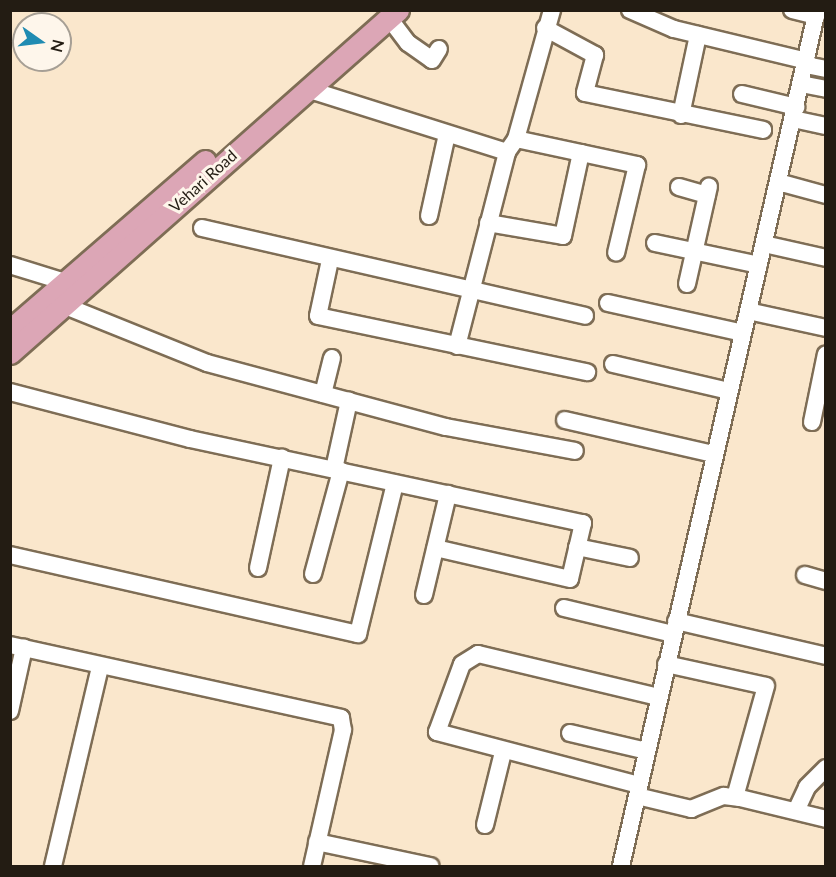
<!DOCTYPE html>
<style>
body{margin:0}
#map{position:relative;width:836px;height:877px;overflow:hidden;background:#fae7cc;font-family:Lato,sans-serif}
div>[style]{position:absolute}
.roads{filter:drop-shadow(2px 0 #7e6d55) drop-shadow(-2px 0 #7e6d55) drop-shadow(0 2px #7e6d55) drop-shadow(0 -2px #7e6d55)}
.minor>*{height:16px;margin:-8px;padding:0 8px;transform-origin:8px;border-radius:8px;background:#fff}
.major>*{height:21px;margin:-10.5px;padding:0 10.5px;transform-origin:10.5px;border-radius:10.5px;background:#dca6b6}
span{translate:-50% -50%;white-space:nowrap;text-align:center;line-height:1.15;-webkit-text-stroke:6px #fef6eb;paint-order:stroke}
.street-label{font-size:16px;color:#231c13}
.frame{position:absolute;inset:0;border:12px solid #231c13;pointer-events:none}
.north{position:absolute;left:12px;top:12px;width:60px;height:60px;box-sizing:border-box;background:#fef6eb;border:2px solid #a69f95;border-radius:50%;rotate:104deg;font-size:16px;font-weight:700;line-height:24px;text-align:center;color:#231c13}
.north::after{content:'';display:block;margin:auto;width:21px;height:27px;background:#208bb2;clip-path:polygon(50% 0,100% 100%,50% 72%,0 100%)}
</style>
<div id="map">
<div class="roads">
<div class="minor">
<i style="left:630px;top:10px;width:48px;rotate:23.4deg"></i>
<i style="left:674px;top:29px;width:137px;rotate:13.5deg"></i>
<i style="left:792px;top:10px;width:25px;rotate:14deg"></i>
<i style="left:389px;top:18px;width:31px;rotate:53deg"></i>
<i style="left:408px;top:43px;width:29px;rotate:35deg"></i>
<i style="left:432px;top:60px;width:13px;rotate:-58deg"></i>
<i style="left:545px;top:28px;width:57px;rotate:28.4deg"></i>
<i style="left:595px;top:55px;width:39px;rotate:105deg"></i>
<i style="left:585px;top:93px;width:182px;rotate:11.7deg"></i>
<i style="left:806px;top:65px;width:20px;rotate:11deg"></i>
<i style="left:801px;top:84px;width:25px;rotate:11deg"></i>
<i style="left:307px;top:89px;width:210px;rotate:17.5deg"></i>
<i style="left:742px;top:94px;width:56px;rotate:13.5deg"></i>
<i style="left:681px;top:115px;width:82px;rotate:-78deg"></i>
<i style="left:793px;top:119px;width:34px;rotate:12deg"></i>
<i style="left:516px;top:139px;width:124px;rotate:12.1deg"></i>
<i style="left:637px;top:165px;width:90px;rotate:103.4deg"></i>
<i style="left:778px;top:182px;width:50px;rotate:15.2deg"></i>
<i style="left:679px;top:187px;width:29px;rotate:16deg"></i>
<i style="left:429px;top:216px;width:84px;rotate:-77.6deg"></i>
<i style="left:488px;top:223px;width:76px;rotate:9.8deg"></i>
<i style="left:563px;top:236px;width:85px;rotate:-77.8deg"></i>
<i style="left:202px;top:228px;width:393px;rotate:12.9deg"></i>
<i style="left:655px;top:243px;width:106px;rotate:11.9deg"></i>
<i style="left:764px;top:244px;width:64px;rotate:12.7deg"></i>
<i style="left:330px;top:260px;width:57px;rotate:102.1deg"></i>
<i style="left:318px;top:316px;width:275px;rotate:11.8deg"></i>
<i style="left:10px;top:265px;width:58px;rotate:17.2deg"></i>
<i style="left:687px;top:284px;width:100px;rotate:-77.3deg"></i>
<i style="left:608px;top:303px;width:138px;rotate:12.5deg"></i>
<i style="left:63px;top:305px;width:155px;rotate:21.9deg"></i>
<i style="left:207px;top:363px;width:247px;rotate:15deg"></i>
<i style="left:446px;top:427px;width:131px;rotate:10.5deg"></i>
<i style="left:748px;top:311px;width:80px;rotate:12.3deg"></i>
<i style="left:457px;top:346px;width:200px;rotate:-75.5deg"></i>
<i style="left:507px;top:152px;width:16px;rotate:-55deg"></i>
<i style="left:516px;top:139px;width:134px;rotate:-74.4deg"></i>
<i style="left:613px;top:364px;width:119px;rotate:13.1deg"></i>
<i style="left:10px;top:392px;width:186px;rotate:14.6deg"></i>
<i style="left:190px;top:439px;width:402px;rotate:12.1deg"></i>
<i style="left:583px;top:523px;width:57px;rotate:103.1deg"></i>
<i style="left:570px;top:579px;width:138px;rotate:-167deg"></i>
<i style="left:323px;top:394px;width:37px;rotate:-76deg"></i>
<i style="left:565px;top:420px;width:153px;rotate:12.9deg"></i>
<i style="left:812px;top:422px;width:69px;rotate:-78.4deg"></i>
<i style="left:334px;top:469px;width:70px;rotate:-77.6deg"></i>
<i style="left:577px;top:547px;width:54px;rotate:11.7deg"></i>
<i style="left:10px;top:555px;width:357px;rotate:12.8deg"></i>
<i style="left:358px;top:634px;width:155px;rotate:-76.2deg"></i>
<i style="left:258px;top:568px;width:113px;rotate:-77.7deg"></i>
<i style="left:313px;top:574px;width:107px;rotate:-74.8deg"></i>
<i style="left:805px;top:575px;width:22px;rotate:16deg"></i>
<i style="left:424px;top:595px;width:104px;rotate:-76.6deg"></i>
<i style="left:564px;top:608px;width:112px;rotate:13.4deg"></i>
<i style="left:676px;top:621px;width:154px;rotate:13.1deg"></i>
<i style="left:10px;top:645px;width:339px;rotate:12.4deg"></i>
<i style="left:341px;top:718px;width:12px;rotate:81deg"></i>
<i style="left:343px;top:730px;width:139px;rotate:102.8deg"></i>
<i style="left:666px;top:664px;width:102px;rotate:12.4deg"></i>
<i style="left:766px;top:686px;width:115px;rotate:105.6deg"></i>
<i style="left:10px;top:711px;width:65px;rotate:-77.5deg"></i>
<i style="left:570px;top:733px;width:79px;rotate:13.2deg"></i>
<i style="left:639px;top:785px;width:209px;rotate:-165.3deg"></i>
<i style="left:437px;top:732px;width:72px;rotate:-69.8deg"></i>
<i style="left:462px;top:664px;width:19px;rotate:-32deg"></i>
<i style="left:478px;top:654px;width:186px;rotate:13.4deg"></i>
<i style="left:637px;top:796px;width:56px;rotate:13.5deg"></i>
<i style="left:691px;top:809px;width:35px;rotate:-22deg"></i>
<i style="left:724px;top:796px;width:16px;rotate:7deg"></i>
<i style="left:740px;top:798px;width:89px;rotate:13.7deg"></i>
<i style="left:796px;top:811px;width:26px;rotate:-65deg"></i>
<i style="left:807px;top:787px;width:27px;rotate:-45deg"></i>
<i style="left:485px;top:825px;width:75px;rotate:-76.1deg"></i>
<i style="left:317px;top:842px;width:116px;rotate:12deg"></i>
<i style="left:53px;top:866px;width:204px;rotate:-76.7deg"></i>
<i style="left:621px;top:866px;width:878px;rotate:-77.1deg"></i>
</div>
<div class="major">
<i style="left:10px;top:330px;width:258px;rotate:-40.9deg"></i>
<i style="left:10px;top:353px;width:518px;rotate:-41.48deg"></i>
</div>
</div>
<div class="street-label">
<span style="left:203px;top:181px;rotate:-42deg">Vehari Road</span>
</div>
<div class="frame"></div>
<div class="north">N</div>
</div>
